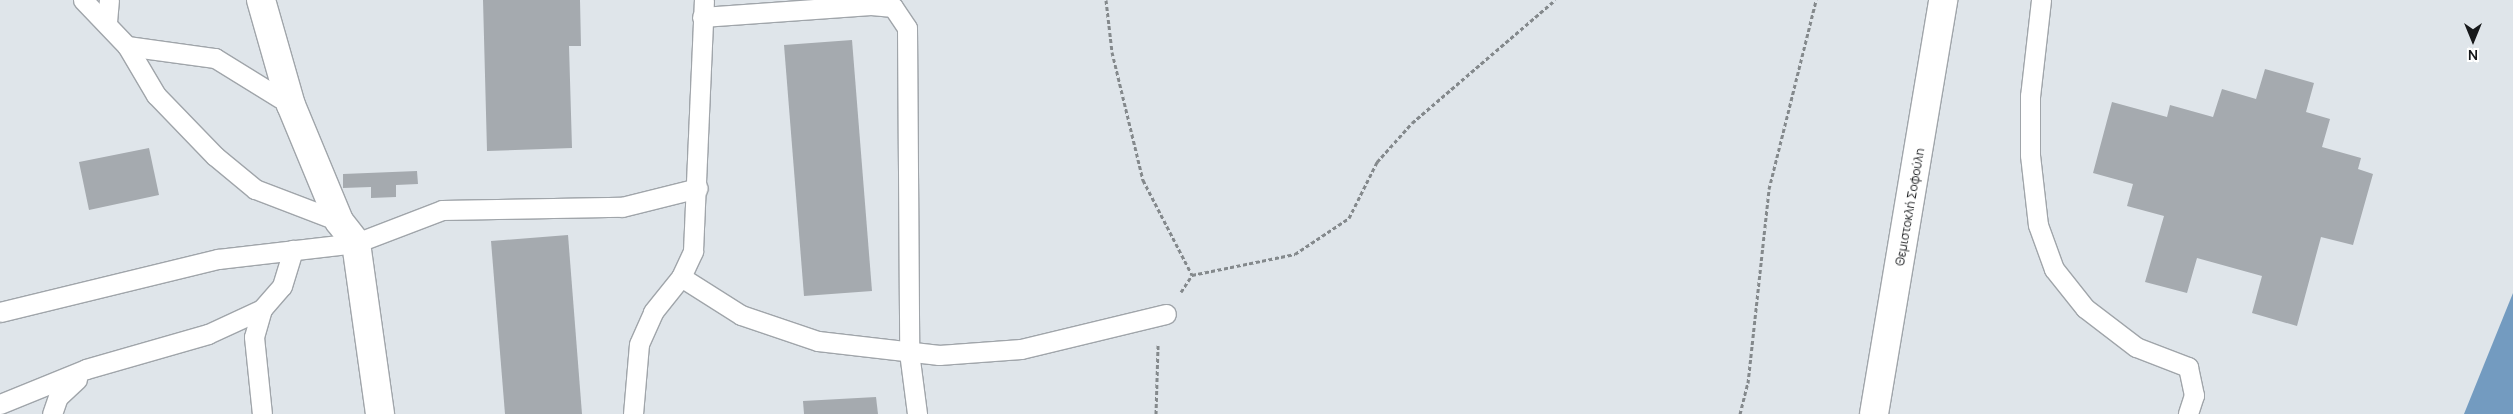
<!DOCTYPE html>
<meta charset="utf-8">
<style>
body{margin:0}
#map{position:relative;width:2513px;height:414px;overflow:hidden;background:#dfe5ea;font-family:Manrope,sans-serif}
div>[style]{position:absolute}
.water>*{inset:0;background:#739bc0}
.building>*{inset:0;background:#a5aaaf}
.path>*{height:3px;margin-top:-1.5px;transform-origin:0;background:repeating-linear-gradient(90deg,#84898c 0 4px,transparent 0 6.5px)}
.roads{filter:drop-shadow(1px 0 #a0a5aa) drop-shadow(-1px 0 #a0a5aa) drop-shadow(0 1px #a0a5aa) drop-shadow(0 -1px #a0a5aa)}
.service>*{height:19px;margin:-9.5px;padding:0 9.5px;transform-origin:9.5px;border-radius:9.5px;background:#fff}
.minor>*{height:28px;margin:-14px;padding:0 14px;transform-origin:14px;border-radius:14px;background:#fff}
.secondary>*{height:28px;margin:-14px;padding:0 14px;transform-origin:14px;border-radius:14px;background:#fff}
span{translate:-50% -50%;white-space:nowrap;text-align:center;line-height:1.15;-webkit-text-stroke:4.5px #fff;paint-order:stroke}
.street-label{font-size:12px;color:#16181a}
.north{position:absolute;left:2448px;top:15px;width:50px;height:50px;-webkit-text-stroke:4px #fff;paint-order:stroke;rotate:180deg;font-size:14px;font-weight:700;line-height:20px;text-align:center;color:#16181a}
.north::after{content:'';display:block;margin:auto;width:18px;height:22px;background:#16181a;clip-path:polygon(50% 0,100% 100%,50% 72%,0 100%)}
</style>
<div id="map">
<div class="water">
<i style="clip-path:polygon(2513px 293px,2513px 414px,2464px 414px)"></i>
</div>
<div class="building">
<i style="clip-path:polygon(483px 0,580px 0,581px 46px,569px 46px,572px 148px,487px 151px)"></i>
<i style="clip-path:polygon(852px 40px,872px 291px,804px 296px,784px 45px)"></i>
<i style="clip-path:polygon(2265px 69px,2314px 83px,2306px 112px,2330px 119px,2322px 147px,2361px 158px,2358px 169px,2373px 174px,2353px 245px,2321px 237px,2297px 326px,2252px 313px,2262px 276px,2197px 258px,2187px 293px,2145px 282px,2164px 216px,2127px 206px,2133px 184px,2093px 173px,2112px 102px,2167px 117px,2170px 105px,2213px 117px,2222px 89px,2256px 99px)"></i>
<i style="clip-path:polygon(149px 148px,159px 195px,89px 210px,79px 162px)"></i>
<i style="clip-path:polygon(417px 171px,418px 184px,396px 185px,396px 197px,371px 198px,371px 187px,343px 188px,343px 174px)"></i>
<i style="clip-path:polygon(568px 235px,582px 414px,505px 414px,491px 241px)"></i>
<i style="clip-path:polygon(876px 397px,878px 414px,804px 414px,803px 401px)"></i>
</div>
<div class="path">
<i style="left:1106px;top:0;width:52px;rotate:83.4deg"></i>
<i style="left:1112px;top:52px;width:132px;rotate:76.4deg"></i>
<i style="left:1143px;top:180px;width:107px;rotate:62.7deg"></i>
<i style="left:1181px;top:292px;width:20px;rotate:-57deg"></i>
<i style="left:1192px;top:275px;width:105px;rotate:-11.5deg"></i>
<i style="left:1295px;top:254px;width:65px;rotate:-33.7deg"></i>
<i style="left:1349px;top:218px;width:63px;rotate:-63.4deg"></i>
<i style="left:1377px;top:162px;width:52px;rotate:-48.1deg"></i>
<i style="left:1412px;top:123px;width:189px;rotate:-40.7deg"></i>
<i style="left:1156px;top:414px;width:69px;rotate:-88.3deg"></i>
<i style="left:1740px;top:414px;width:32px;rotate:-76deg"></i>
<i style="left:1748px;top:383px;width:195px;rotate:-83.8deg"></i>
<i style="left:1769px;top:189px;width:195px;rotate:-76deg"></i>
</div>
<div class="roads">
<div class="service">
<i style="left:83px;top:0;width:64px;rotate:46.3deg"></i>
<i style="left:127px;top:46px;width:89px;rotate:7.8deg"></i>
<i style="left:215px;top:58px;width:89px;rotate:31.7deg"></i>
<i style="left:2041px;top:0;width:97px;rotate:96.5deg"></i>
<i style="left:2030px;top:96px;width:59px;rotate:90deg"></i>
<i style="left:2030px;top:155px;width:70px;rotate:83.5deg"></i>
<i style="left:2038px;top:225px;width:47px;rotate:70deg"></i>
<i style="left:2054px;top:269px;width:50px;rotate:51.5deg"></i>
<i style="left:2085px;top:308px;width:64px;rotate:37.4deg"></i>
<i style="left:2136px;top:347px;width:56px;rotate:21deg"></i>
<i style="left:2188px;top:367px;width:29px;rotate:78deg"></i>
<i style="left:2194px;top:395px;width:20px;rotate:108deg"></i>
<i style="left:702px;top:17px;width:169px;rotate:-4.1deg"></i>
<i style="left:871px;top:5px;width:22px;rotate:5deg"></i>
<i style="left:893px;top:7px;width:25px;rotate:56deg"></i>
<i style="left:907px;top:28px;width:324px;rotate:89.6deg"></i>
<i style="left:909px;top:352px;width:63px;rotate:82.6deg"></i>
<i style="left:107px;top:22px;width:22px;rotate:-85deg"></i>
<i style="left:127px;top:46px;width:57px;rotate:59.4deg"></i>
<i style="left:156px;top:95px;width:85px;rotate:46deg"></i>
<i style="left:215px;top:156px;width:52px;rotate:39.5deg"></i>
<i style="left:255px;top:189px;width:90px;rotate:20.9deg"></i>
<i style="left:681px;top:277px;width:71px;rotate:32.3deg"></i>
<i style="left:741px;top:315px;width:81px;rotate:18.7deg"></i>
<i style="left:818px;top:341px;width:122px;rotate:6.6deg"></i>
<i style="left:939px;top:355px;width:82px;rotate:-4.2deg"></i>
<i style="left:1021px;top:349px;width:149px;rotate:-13.6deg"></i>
<i style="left:262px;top:309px;width:29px;rotate:106deg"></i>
<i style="left:254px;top:337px;width:77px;rotate:84.1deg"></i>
<i style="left:0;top:312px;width:224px;rotate:-13.7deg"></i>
<i style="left:218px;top:259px;width:139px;rotate:-6.6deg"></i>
<i style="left:356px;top:243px;width:92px;rotate:-21deg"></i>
<i style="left:442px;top:210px;width:180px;rotate:-1deg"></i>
<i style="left:622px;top:207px;width:78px;rotate:-14deg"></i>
<i style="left:0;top:404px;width:93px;rotate:-22.1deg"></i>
<i style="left:86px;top:369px;width:127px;rotate:-16deg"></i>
<i style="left:208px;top:334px;width:60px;rotate:-24.8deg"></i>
<i style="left:262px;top:309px;width:30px;rotate:-49deg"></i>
<i style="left:282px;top:286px;width:38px;rotate:-73deg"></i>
<i style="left:52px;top:414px;width:18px;rotate:-71deg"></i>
<i style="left:58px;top:397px;width:26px;rotate:-43deg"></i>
<i style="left:633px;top:414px;width:70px;rotate:-85.1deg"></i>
<i style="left:639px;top:344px;width:35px;rotate:-66deg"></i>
<i style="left:653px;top:312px;width:45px;rotate:-51.3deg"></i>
<i style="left:681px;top:277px;width:29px;rotate:-65deg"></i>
<i style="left:693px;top:251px;width:251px;rotate:-87.5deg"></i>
</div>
<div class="minor">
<i style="left:261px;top:0;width:109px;rotate:74.1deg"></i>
<i style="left:291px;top:105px;width:126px;rotate:67.5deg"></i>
<i style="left:339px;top:221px;width:28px;rotate:52deg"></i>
<i style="left:356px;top:243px;width:173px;rotate:82deg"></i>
</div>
<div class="secondary">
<i style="left:1874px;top:414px;width:420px;rotate:-80.5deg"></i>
</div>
</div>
<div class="street-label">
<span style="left:1910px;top:207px;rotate:-80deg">Θεμιστοκλή Σοφούλη</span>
</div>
<div class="north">N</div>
</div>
